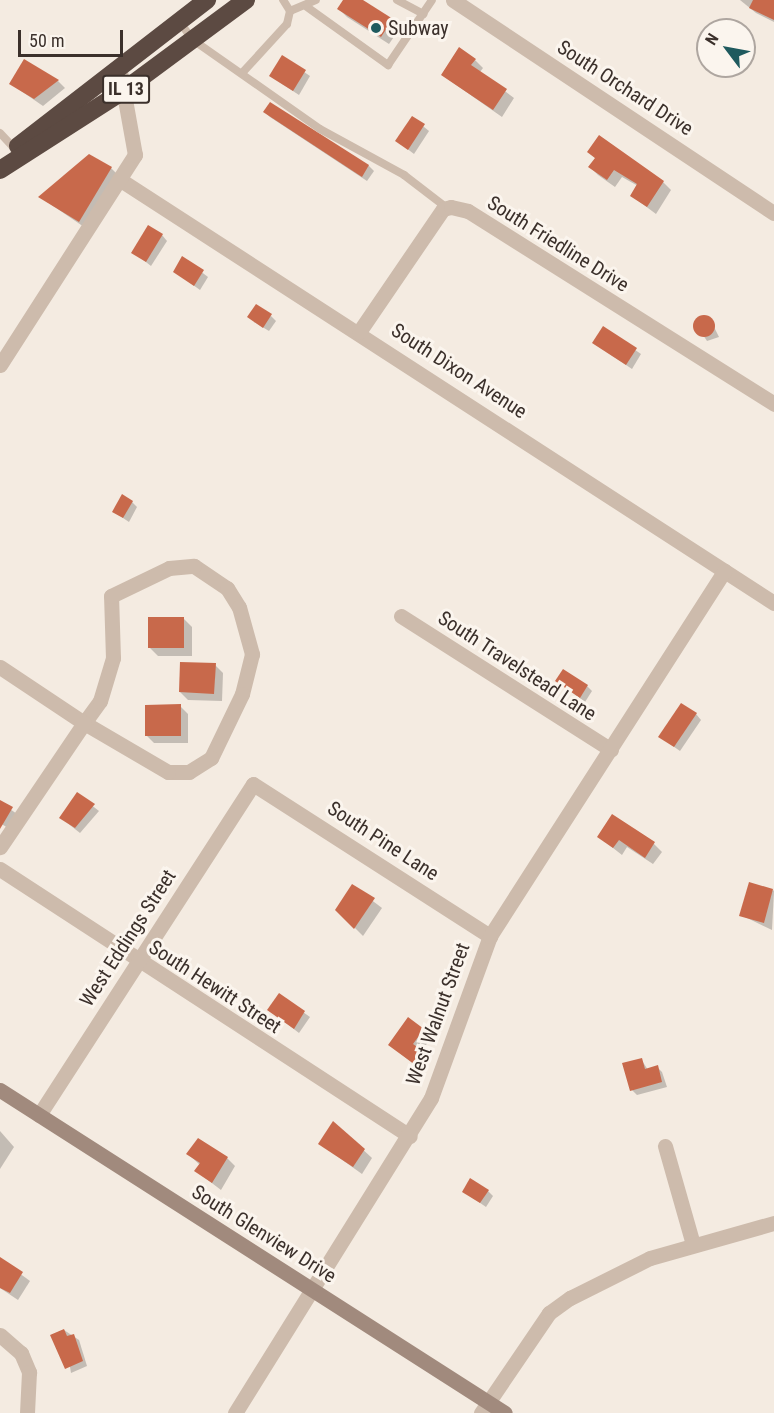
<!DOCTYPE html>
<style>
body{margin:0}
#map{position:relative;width:774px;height:1413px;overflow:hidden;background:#f4ebe1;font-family:"Roboto Condensed",sans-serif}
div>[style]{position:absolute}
.shadow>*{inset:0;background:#0003}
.building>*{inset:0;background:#c8694b}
.round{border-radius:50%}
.lane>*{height:8px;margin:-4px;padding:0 4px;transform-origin:4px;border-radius:4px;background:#cdbbac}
.street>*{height:15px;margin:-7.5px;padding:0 7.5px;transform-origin:7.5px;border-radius:7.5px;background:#cdbbac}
.secondary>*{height:15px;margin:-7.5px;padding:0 7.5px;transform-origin:7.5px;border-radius:7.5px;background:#a18a7d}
.highway>*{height:18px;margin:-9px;padding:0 9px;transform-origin:9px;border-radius:9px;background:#5c4a42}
.dots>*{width:16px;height:16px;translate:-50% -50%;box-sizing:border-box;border:3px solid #fbf5ee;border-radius:50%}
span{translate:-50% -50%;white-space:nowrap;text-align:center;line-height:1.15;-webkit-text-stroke:6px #fbf5ee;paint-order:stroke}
.shield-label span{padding:2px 4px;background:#fbf5ee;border:2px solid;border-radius:4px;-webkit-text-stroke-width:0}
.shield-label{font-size:18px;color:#3b302b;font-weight:700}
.poi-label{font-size:20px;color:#3b302b}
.left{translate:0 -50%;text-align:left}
.street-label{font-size:20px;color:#3b302b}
.north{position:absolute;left:696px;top:18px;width:60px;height:60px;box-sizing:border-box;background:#fbf5ee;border:2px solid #aea6a0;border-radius:50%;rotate:302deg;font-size:16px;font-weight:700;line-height:24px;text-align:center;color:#3b302b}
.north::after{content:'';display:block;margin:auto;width:21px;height:27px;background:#1f5a5e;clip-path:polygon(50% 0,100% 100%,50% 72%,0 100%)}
.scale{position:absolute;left:18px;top:30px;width:105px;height:27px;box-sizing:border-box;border:3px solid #3b302b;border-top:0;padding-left:8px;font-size:18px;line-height:21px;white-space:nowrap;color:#3b302b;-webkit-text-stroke:4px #fbf5ee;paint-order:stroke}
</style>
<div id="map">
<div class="shadow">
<i style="clip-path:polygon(344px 0,361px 0,392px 20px,400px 28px,389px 44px,347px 17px,339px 9px)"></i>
<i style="clip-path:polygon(740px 0,774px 0,774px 22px,756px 13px)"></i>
<i style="clip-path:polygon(282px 57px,310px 76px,299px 95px,270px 76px)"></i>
<i style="clip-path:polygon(475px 60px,483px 68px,480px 72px,514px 98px,502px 117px,442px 75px)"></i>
<i style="clip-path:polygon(58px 81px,65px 88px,43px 106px,11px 84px)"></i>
<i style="clip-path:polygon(271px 104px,369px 166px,374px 171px,367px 181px,270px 117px,265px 112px)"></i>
<i style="clip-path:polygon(413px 118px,429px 131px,414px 154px,397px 141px)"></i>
<i style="clip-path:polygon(589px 152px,663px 182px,671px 190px,656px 214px,632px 196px,638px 186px,622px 177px,615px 187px,598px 175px,590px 167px,596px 159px)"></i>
<i style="clip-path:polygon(111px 168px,119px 176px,87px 229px,40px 197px)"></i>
<i style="clip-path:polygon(162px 235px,167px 241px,151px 266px,133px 252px)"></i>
<i style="clip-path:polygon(183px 258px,208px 277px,200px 290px,175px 272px)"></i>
<i style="clip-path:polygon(271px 316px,276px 321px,269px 331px,254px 322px)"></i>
<i style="clip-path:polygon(710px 319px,719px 337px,707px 341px,694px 321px)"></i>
<i style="clip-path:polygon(603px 328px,641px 354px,632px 369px,593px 343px)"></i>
<i style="clip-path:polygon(132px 502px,137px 507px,129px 522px,114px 512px)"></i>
<i style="clip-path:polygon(184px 619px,192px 627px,192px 656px,158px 656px,150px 648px)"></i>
<i style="clip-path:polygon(215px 665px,223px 673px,222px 701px,188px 700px,180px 692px)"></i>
<i style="clip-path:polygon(557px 681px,587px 686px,592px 691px,585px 702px)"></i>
<i style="clip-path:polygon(180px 706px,188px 714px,188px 743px,154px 743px,146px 735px)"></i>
<i style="clip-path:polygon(696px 714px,701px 720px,680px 751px,660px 737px)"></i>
<i style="clip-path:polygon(77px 794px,99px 811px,80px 833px,61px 818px)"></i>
<i style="clip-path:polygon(0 802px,17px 814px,8px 828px,0 823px)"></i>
<i style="clip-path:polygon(599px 837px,654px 844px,662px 852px,653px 864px,627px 847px,622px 855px)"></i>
<i style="clip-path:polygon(353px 886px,382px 908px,363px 936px,337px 910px)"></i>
<i style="clip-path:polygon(774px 891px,772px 930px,741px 915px,773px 890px)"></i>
<i style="clip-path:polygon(279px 995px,310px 1017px,299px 1033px,269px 1010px)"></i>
<i style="clip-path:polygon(423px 1030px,431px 1038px,421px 1052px,430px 1061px,422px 1071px,390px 1045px)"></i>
<i style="clip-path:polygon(641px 1059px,648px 1070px,657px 1067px,662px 1072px,667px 1087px,637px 1095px,632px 1090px)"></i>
<i style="clip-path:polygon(334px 1123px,372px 1158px,362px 1174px,320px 1144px)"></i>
<i style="clip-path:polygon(0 1131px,14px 1147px,0 1169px)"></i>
<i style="clip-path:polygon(188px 1154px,227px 1158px,235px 1166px,221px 1190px,196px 1171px,200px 1165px)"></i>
<i style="clip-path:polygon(488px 1191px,493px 1196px,486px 1207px,464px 1192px)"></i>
<i style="clip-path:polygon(0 1259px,30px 1281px,18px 1300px,0 1288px)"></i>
<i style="clip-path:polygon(64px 1330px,79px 1340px,87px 1366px,71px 1373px)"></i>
</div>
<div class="building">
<i style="clip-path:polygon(343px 0,363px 0,393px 19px,381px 37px,337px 9px)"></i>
<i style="clip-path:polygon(753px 0,774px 0,774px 20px,749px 8px)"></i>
<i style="clip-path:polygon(459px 47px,476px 59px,471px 65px,507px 89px,493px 110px,441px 75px)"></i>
<i style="clip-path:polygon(282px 55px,306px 70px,293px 91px,269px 76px)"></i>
<i style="clip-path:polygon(24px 59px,59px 80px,34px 99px,9px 84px)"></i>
<i style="clip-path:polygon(270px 102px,369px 165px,362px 177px,263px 112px)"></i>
<i style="clip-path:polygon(412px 116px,425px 124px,408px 150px,395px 141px)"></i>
<i style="clip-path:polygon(599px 135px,664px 181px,647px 207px,630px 196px,637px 184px,614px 170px,607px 180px,588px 167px,595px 158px,587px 152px)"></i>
<i style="clip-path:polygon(89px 154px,112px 167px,79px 222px,38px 197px)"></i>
<i style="clip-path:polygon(148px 225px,163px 234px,146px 262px,131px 253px)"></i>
<i style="clip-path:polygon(182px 256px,204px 270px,194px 286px,173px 272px)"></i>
<i style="clip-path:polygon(256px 304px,272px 314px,263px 328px,247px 317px)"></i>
<i class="round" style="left:693px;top:315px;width:22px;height:22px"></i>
<i style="clip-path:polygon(603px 326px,637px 348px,626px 365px,592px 343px)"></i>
<i style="clip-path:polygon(122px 494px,133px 501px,123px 518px,112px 512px)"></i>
<i style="clip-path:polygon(148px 617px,184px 617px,184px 648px,148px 648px)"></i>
<i style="clip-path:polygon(180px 662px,216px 663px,214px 694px,179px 692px)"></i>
<i style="clip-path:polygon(563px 669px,588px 685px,580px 698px,555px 681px)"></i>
<i style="clip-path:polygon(681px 703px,697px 713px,674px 747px,658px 737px)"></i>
<i style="clip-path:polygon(181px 704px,181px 736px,145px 736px,145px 705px)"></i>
<i style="clip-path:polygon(77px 792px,95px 804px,75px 828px,59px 818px)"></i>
<i style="clip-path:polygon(0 800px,13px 807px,0 829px)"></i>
<i style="clip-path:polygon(612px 814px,655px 842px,645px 858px,619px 840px,613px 848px,597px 837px)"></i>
<i style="clip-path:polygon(749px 882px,773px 889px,764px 923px,739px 916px)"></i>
<i style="clip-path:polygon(352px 884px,375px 898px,354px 929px,335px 910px)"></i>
<i style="clip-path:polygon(279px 993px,305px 1011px,294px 1029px,267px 1010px)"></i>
<i style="clip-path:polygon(408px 1017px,424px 1029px,413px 1044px,423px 1051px,414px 1064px,388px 1045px)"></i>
<i style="clip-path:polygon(642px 1058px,645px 1069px,658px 1065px,662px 1082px,630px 1091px,622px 1063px)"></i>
<i style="clip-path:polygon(333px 1121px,365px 1149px,353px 1167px,318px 1144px)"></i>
<i style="clip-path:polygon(198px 1138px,228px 1157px,212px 1183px,194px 1171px,200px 1163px,186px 1154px)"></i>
<i style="clip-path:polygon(470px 1178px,489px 1190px,480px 1203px,462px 1192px)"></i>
<i style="clip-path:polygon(0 1257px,23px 1272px,10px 1293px,0 1288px)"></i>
<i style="clip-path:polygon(64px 1329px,67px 1336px,74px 1334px,83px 1361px,65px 1369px,50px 1335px)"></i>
</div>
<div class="lane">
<i style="left:397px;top:0;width:30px;rotate:28deg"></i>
<i style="left:307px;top:7px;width:100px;rotate:35.6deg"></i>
<i style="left:388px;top:65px;width:78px;rotate:-55.9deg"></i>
<i style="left:290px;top:11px;width:28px;rotate:-23deg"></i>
<i style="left:179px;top:21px;width:24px;rotate:54deg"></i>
<i style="left:193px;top:40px;width:155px;rotate:35deg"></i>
<i style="left:320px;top:129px;width:96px;rotate:28.7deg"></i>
<i style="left:404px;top:175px;width:54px;rotate:37.5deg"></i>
<i style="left:243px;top:72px;width:65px;rotate:-47.5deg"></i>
<i style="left:287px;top:24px;width:13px;rotate:-77deg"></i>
<i style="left:290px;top:11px;width:13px;rotate:-122deg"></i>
<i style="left:0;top:133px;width:22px;rotate:47deg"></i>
</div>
<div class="street">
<i style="left:453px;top:0;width:385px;rotate:33.6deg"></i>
<i style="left:119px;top:179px;width:780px;rotate:32.92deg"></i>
<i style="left:359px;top:332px;width:149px;rotate:-55.7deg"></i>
<i style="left:443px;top:209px;width:8px;rotate:-14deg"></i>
<i style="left:451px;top:207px;width:17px;rotate:13deg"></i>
<i style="left:468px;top:211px;width:362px;rotate:32.2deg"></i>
<i style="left:0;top:365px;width:250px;rotate:-57.3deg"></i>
<i style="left:135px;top:155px;width:90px;rotate:-100.2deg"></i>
<i style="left:194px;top:566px;width:40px;rotate:34deg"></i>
<i style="left:227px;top:588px;width:22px;rotate:58deg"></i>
<i style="left:239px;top:607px;width:49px;rotate:74.5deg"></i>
<i style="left:252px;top:654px;width:41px;rotate:104deg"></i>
<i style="left:242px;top:694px;width:71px;rotate:115.8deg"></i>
<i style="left:211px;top:758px;width:26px;rotate:148deg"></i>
<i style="left:189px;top:772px;width:21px;rotate:180deg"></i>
<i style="left:168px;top:772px;width:97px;rotate:-149.7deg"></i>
<i style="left:84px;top:723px;width:27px;rotate:-54deg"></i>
<i style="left:100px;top:701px;width:45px;rotate:-73.2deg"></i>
<i style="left:113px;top:658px;width:62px;rotate:-91.8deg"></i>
<i style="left:111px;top:596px;width:64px;rotate:-25.8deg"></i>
<i style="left:169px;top:568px;width:25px;rotate:-5deg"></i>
<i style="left:401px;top:616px;width:249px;rotate:32.5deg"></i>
<i style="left:0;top:667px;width:101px;rotate:33.7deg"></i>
<i style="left:84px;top:723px;width:150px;rotate:124.1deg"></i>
<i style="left:0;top:869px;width:489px;rotate:33.1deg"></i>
<i style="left:39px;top:1115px;width:394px;rotate:-57.1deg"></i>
<i style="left:253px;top:784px;width:282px;rotate:32.7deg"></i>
<i style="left:665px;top:1146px;width:102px;rotate:74.1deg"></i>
<i style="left:0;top:1335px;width:28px;rotate:41deg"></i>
<i style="left:21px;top:1353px;width:21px;rotate:67deg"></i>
<i style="left:29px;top:1372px;width:41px;rotate:92.8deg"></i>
<i style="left:235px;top:1413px;width:371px;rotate:-58.1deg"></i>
<i style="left:431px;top:1098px;width:172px;rotate:-70deg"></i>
<i style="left:490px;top:936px;width:434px;rotate:-57.3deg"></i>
<i style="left:481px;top:1413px;width:121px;rotate:-55.8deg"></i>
<i style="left:549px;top:1313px;width:26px;rotate:-36deg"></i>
<i style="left:570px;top:1298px;width:89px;rotate:-26.6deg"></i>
<i style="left:650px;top:1258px;width:129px;rotate:-15.8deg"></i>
</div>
<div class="secondary">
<i style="left:0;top:1090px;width:599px;rotate:32.6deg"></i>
</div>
<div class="highway">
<i style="left:18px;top:146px;width:239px;rotate:-37.7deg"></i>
<i style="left:0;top:170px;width:146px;rotate:-32.7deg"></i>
<i style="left:123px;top:91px;width:153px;rotate:-36.5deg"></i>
</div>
<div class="dots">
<i style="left:376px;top:28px;background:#1f5a5e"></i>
</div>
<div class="shield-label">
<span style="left:126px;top:89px">IL 13</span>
</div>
<div class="poi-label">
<span class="left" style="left:388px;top:28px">Subway</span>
</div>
<div class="street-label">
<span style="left:625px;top:88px;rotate:33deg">South Orchard Drive</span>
<span style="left:558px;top:244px;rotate:32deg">South Friedline Drive</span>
<span style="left:459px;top:371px;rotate:33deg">South Dixon Avenue</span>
<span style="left:517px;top:666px;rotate:33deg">South Travelstead Lane</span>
<span style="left:383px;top:841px;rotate:33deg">South Pine Lane</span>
<span style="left:128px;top:938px;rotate:-57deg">West Eddings Street</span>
<span style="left:215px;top:987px;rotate:33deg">South Hewitt Street</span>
<span style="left:438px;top:1014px;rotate:-70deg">West Walnut Street</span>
<span style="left:264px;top:1234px;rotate:32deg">South Glenview Drive</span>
</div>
<div class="north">N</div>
<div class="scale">50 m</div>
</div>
